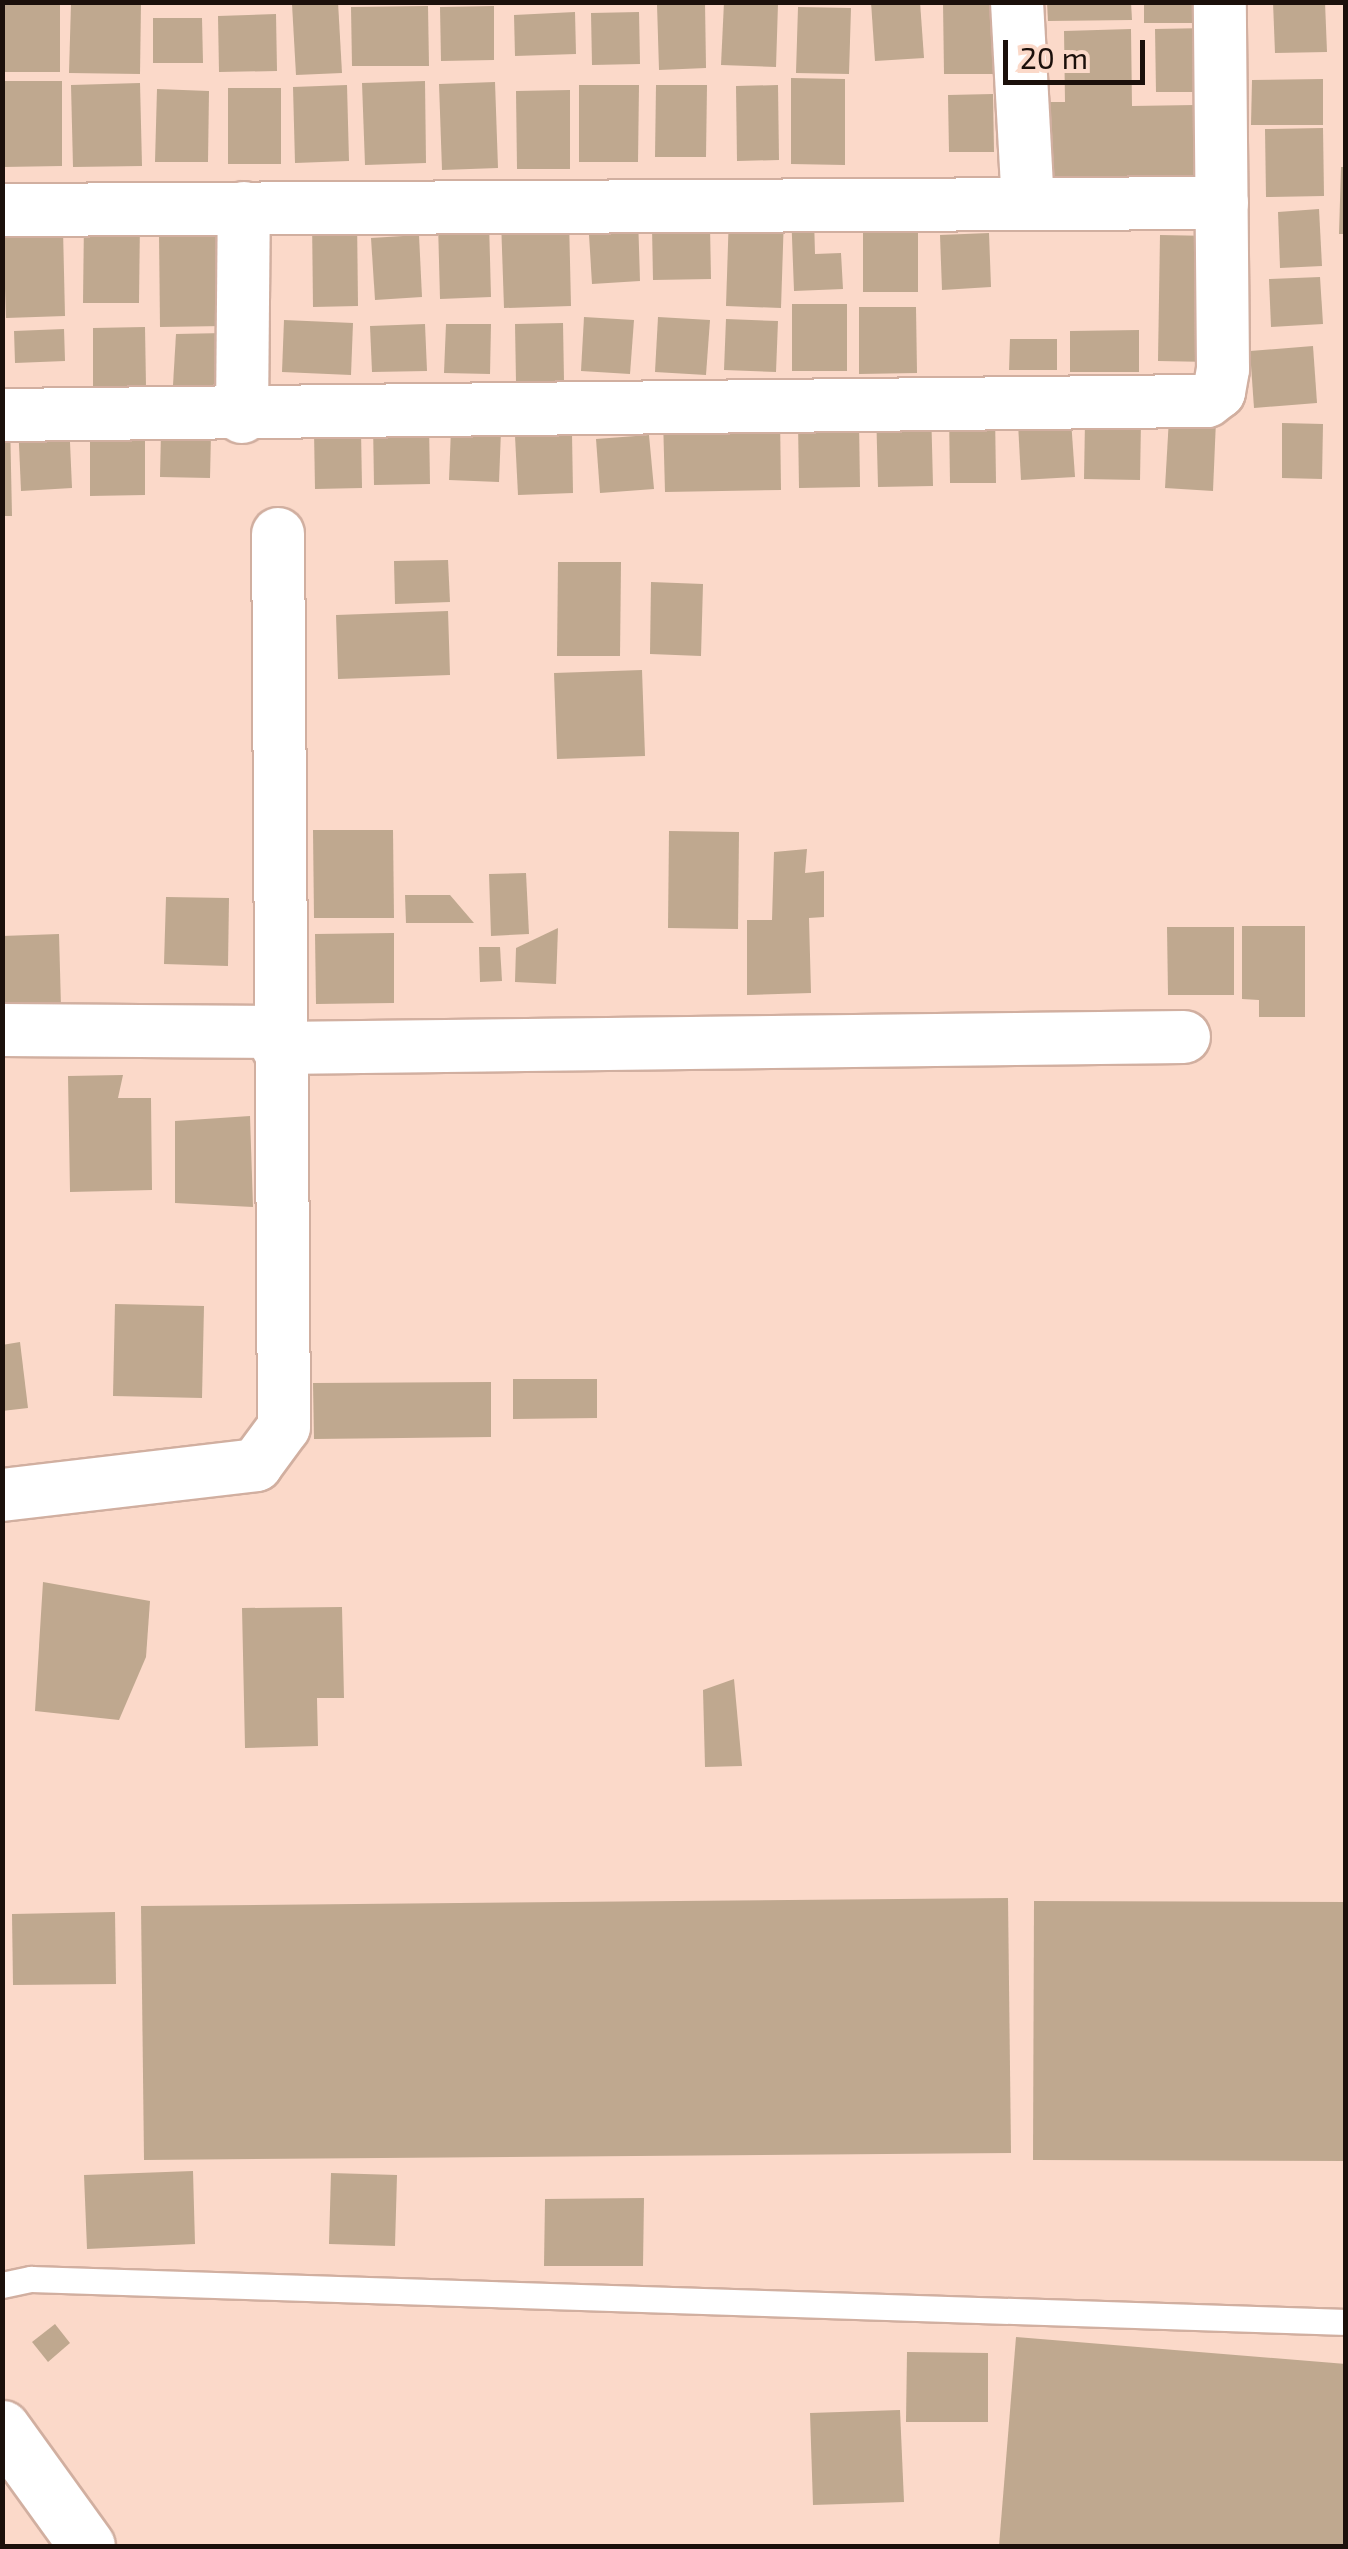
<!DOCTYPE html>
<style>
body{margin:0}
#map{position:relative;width:1348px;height:2549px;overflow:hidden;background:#fbd9c9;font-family:"Exo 2",sans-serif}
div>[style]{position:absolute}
.building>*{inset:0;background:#bfa88f}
.roads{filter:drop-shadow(2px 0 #d1afa0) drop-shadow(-2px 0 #d1afa0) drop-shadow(0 2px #d1afa0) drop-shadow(0 -2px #d1afa0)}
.lane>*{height:25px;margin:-12.5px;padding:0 12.5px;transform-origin:12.5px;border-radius:12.5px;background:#fff}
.street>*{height:52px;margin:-26px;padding:0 26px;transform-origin:26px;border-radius:26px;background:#fff}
.secondary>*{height:55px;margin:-27.5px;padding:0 27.5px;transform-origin:27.5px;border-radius:27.5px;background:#fff}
span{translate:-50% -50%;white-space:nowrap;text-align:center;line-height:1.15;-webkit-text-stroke:8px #fbd9c9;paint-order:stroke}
.frame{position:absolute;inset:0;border:5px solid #1b100b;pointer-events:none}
.scale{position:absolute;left:1003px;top:40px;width:142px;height:45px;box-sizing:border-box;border:5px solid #1b100b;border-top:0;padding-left:12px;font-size:30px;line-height:35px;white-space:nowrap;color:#1b100b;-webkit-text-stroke:8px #fbd9c9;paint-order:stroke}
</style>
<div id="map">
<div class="building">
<i style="clip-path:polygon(338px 2px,342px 73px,296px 75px,292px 4px)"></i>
<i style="clip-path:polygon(705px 2px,706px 68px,659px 70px,657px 4px)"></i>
<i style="clip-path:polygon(724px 2px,778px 3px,776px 67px,721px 65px)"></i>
<i style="clip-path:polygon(871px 2px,920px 2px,924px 58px,875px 61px)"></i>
<i style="clip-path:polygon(943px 2px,994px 2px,995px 74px,944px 74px)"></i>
<i style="clip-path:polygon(1047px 2px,1131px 2px,1132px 20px,1048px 21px)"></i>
<i style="clip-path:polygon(1144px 2px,1212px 2px,1213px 23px,1144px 23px)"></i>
<i style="clip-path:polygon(1273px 2px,1325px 2px,1327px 52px,1275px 53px)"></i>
<i style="clip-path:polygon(4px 3px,60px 4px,60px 72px,4px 72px)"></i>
<i style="clip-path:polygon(71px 3px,141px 4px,140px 74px,69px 73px)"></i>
<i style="clip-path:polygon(428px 6px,429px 66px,352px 66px,351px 7px)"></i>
<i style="clip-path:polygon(494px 6px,494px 60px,441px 61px,440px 7px)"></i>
<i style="clip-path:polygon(798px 7px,851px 8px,849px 74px,796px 73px)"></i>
<i style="clip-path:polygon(575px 12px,576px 54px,515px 56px,514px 15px)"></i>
<i style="clip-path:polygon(639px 12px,640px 64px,592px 65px,591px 13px)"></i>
<i style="clip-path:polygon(276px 14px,277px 71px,219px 72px,218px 16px)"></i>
<i style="clip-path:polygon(153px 18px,202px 18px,203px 63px,153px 63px)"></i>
<i style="clip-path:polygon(1208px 28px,1208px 92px,1156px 92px,1155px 29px)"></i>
<i style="clip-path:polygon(1131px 29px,1132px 106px,1195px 105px,1196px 177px,1044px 180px,1043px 102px,1065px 102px,1064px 31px)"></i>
<i style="clip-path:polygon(791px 78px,845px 79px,845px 165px,791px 164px)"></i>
<i style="clip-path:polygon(1323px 79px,1323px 125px,1251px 125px,1252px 80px)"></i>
<i style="clip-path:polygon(2px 81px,62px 81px,62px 166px,3px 167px)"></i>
<i style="clip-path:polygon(425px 81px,426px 163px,365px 165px,362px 83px)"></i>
<i style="clip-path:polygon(495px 82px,498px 168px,442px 170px,439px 84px)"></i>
<i style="clip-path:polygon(140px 83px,142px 166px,73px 167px,71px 85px)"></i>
<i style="clip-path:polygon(347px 85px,349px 161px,295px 163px,293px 87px)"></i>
<i style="clip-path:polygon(579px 85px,639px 85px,638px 162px,579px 162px)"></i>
<i style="clip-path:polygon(656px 85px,707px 85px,706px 157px,655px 157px)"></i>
<i style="clip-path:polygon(778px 85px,779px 160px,737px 161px,736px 86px)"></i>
<i style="clip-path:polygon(228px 88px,281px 88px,281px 164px,228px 164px)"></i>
<i style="clip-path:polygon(157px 89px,209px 91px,208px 162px,155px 162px)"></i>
<i style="clip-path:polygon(570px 90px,570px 169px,517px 169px,516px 91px)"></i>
<i style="clip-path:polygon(993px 94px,994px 152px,949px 152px,948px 95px)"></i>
<i style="clip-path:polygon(1323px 128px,1324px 196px,1266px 197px,1265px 129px)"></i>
<i style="clip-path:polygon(1341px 167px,1346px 167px,1346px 234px,1339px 234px)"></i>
<i style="clip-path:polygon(1319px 209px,1322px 266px,1280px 268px,1278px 212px)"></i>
<i style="clip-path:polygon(791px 211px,814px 217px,815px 254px,841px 253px,843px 289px,794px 291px)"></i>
<i style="clip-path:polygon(863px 213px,918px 213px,918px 292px,863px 292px)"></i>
<i style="clip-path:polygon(729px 214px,784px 216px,781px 308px,726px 306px)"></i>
<i style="clip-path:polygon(357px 216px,358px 306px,313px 307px,312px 217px)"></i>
<i style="clip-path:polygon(638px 216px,640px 281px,592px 284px,588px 218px)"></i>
<i style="clip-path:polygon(569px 218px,571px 306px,504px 308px,501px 220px)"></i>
<i style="clip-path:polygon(84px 220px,140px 220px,139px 303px,83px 303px)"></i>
<i style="clip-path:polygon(489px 221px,491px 297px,440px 299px,438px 223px)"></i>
<i style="clip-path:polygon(710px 226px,711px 279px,653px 280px,652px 227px)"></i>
<i style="clip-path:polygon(63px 229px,65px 316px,6px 318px,3px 231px)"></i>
<i style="clip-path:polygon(222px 232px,224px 326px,160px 327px,159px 233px)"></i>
<i style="clip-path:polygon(989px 233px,991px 287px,942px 290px,940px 235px)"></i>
<i style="clip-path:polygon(419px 235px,422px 297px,375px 300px,371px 238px)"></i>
<i style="clip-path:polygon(1160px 235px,1212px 236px,1211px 362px,1158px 361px)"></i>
<i style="clip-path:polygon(1320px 277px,1323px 324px,1271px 327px,1269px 279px)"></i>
<i style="clip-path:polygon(792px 304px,847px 304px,847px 371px,792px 371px)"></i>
<i style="clip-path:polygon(859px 307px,916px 307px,917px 373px,859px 374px)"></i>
<i style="clip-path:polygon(584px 317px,634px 320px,630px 374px,581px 371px)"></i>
<i style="clip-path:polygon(658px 317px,710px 320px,706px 375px,655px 372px)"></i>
<i style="clip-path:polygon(726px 319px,778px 321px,776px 372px,724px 370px)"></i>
<i style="clip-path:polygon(284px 320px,353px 323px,351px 375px,282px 372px)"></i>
<i style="clip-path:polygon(563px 323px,564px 381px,516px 382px,515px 324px)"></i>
<i style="clip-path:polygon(425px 324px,427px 371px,372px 372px,370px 326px)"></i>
<i style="clip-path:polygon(446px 324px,491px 324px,490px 374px,444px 373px)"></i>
<i style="clip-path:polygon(145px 327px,146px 387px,93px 388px,93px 328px)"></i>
<i style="clip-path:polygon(64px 329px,65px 361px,15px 363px,14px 331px)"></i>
<i style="clip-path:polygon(1139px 330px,1139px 372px,1070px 372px,1070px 331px)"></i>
<i style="clip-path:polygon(224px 333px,225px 386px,173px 385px,176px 334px)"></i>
<i style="clip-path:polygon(1010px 339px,1057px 339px,1057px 370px,1009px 370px)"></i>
<i style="clip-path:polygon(1313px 346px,1317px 403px,1254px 408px,1250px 351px)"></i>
<i style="clip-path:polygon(931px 406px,933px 486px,878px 487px,876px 407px)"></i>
<i style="clip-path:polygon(995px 412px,996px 483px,950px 483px,949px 413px)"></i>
<i style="clip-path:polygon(780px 416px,781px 490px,665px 492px,663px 418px)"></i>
<i style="clip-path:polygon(1169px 418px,1216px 420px,1213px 491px,1165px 488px)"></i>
<i style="clip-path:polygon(2px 419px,10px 419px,12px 516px,2px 516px)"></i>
<i style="clip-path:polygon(69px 420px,72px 488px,21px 491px,18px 422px)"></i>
<i style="clip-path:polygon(1071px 420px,1075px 477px,1021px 480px,1018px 423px)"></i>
<i style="clip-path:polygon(859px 421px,860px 487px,799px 488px,798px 422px)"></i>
<i style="clip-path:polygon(1085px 421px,1141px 421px,1140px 480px,1084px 479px)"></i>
<i style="clip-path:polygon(429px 422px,430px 484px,374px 485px,373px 423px)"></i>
<i style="clip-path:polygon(1282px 423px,1323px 424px,1322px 479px,1282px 478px)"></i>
<i style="clip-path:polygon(451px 429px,501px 431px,499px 482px,449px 480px)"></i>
<i style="clip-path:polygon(361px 430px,362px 488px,315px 489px,314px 431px)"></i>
<i style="clip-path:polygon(161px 432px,211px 434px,210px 478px,160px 477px)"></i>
<i style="clip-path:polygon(90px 434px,145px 434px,145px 495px,90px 496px)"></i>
<i style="clip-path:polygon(572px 434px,573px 493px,518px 495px,515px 436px)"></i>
<i style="clip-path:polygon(649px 435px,654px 489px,600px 493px,596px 439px)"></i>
<i style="clip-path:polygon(448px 560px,450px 602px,395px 604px,394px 561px)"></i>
<i style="clip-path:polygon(558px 562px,621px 562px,620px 656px,557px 656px)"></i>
<i style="clip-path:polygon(651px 582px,703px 584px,701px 656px,650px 654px)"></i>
<i style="clip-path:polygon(448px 611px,450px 675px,338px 679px,336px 615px)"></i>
<i style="clip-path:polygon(642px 670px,645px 756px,557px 759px,554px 673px)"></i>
<i style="clip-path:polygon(313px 830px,393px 830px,394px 918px,314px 918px)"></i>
<i style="clip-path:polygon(669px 831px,739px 832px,738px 929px,668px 928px)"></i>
<i style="clip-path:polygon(807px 849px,805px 873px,824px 871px,824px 917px,809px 918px,811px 993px,747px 995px,747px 920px,772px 920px,774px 852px)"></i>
<i style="clip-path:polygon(526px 873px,529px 934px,491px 936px,489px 874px)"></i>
<i style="clip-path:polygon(405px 895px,450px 895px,474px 923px,406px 923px)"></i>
<i style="clip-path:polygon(166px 897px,229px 898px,228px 966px,164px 964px)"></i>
<i style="clip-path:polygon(1242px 926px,1305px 926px,1305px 1017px,1259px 1017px,1259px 1000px,1242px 999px)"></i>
<i style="clip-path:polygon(1167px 927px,1234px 927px,1234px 995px,1168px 995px)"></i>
<i style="clip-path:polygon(558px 928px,556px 984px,515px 982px,516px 948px)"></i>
<i style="clip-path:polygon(394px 933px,394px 1003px,316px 1004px,315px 934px)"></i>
<i style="clip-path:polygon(59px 934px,61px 1007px,2px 1009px,2px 936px)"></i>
<i style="clip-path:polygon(479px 947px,500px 947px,502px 981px,480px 982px)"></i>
<i style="clip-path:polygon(123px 1075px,118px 1098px,151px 1098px,152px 1190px,70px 1192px,68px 1076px)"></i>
<i style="clip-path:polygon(250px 1116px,253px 1207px,175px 1203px,175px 1121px)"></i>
<i style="clip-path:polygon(115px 1304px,204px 1306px,202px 1398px,113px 1396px)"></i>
<i style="clip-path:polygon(20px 1342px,28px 1408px,2px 1411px,2px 1345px)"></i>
<i style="clip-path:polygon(513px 1379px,597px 1379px,597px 1418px,513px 1419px)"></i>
<i style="clip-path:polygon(491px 1382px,491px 1437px,314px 1439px,313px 1383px)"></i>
<i style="clip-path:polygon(43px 1582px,150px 1601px,146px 1657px,119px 1720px,35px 1711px)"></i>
<i style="clip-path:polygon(342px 1607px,344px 1698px,317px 1698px,318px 1746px,245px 1748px,242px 1608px)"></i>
<i style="clip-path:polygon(734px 1679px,742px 1766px,705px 1767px,703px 1690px)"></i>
<i style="clip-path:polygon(1008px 1898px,1011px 2153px,144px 2160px,141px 1906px)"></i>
<i style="clip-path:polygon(1034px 1901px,1346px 1902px,1346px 2161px,1033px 2160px)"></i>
<i style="clip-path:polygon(115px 1912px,116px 1984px,13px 1985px,12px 1914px)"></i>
<i style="clip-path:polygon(193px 2171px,195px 2244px,87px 2249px,84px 2175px)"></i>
<i style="clip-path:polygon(331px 2173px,397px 2175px,395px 2246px,329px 2244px)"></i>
<i style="clip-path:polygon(644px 2198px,643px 2266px,544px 2266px,545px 2199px)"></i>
<i style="clip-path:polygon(55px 2324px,70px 2343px,48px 2362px,32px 2342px)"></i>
<i style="clip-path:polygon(1016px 2337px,1346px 2364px,1346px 2546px,999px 2546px)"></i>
<i style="clip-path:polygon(907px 2352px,988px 2353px,988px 2422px,906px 2422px)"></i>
<i style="clip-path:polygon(900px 2410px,904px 2502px,813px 2505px,810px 2413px)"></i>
</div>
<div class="roads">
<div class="lane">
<i style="left:2px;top:2285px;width:30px;rotate:-12deg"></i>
<i style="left:31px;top:2279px;width:1316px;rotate:1.87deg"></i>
</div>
<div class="street">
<i style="left:1017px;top:2px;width:201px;rotate:86.9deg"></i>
<i style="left:2px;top:210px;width:1220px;rotate:-0.33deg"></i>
<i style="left:2px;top:415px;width:1205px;rotate:-0.67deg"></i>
<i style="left:1207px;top:401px;width:15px;rotate:-37deg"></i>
<i style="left:1219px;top:392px;width:23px;rotate:-80deg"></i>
<i style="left:1223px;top:369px;width:367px;rotate:-90.5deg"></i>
<i style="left:242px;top:417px;width:209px;rotate:-89.5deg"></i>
<i style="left:2px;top:1030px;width:276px;rotate:0.4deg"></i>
<i style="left:278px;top:1048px;width:906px;rotate:-0.7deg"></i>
<i style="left:2px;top:1495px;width:256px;rotate:-6.7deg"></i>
<i style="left:256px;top:1465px;width:47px;rotate:-53.6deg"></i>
<i style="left:284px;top:1427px;width:893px;rotate:-90.38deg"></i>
</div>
<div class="secondary">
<i style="left:2px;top:2428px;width:145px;rotate:54.2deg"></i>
</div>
</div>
<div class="frame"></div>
<div class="scale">20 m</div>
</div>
